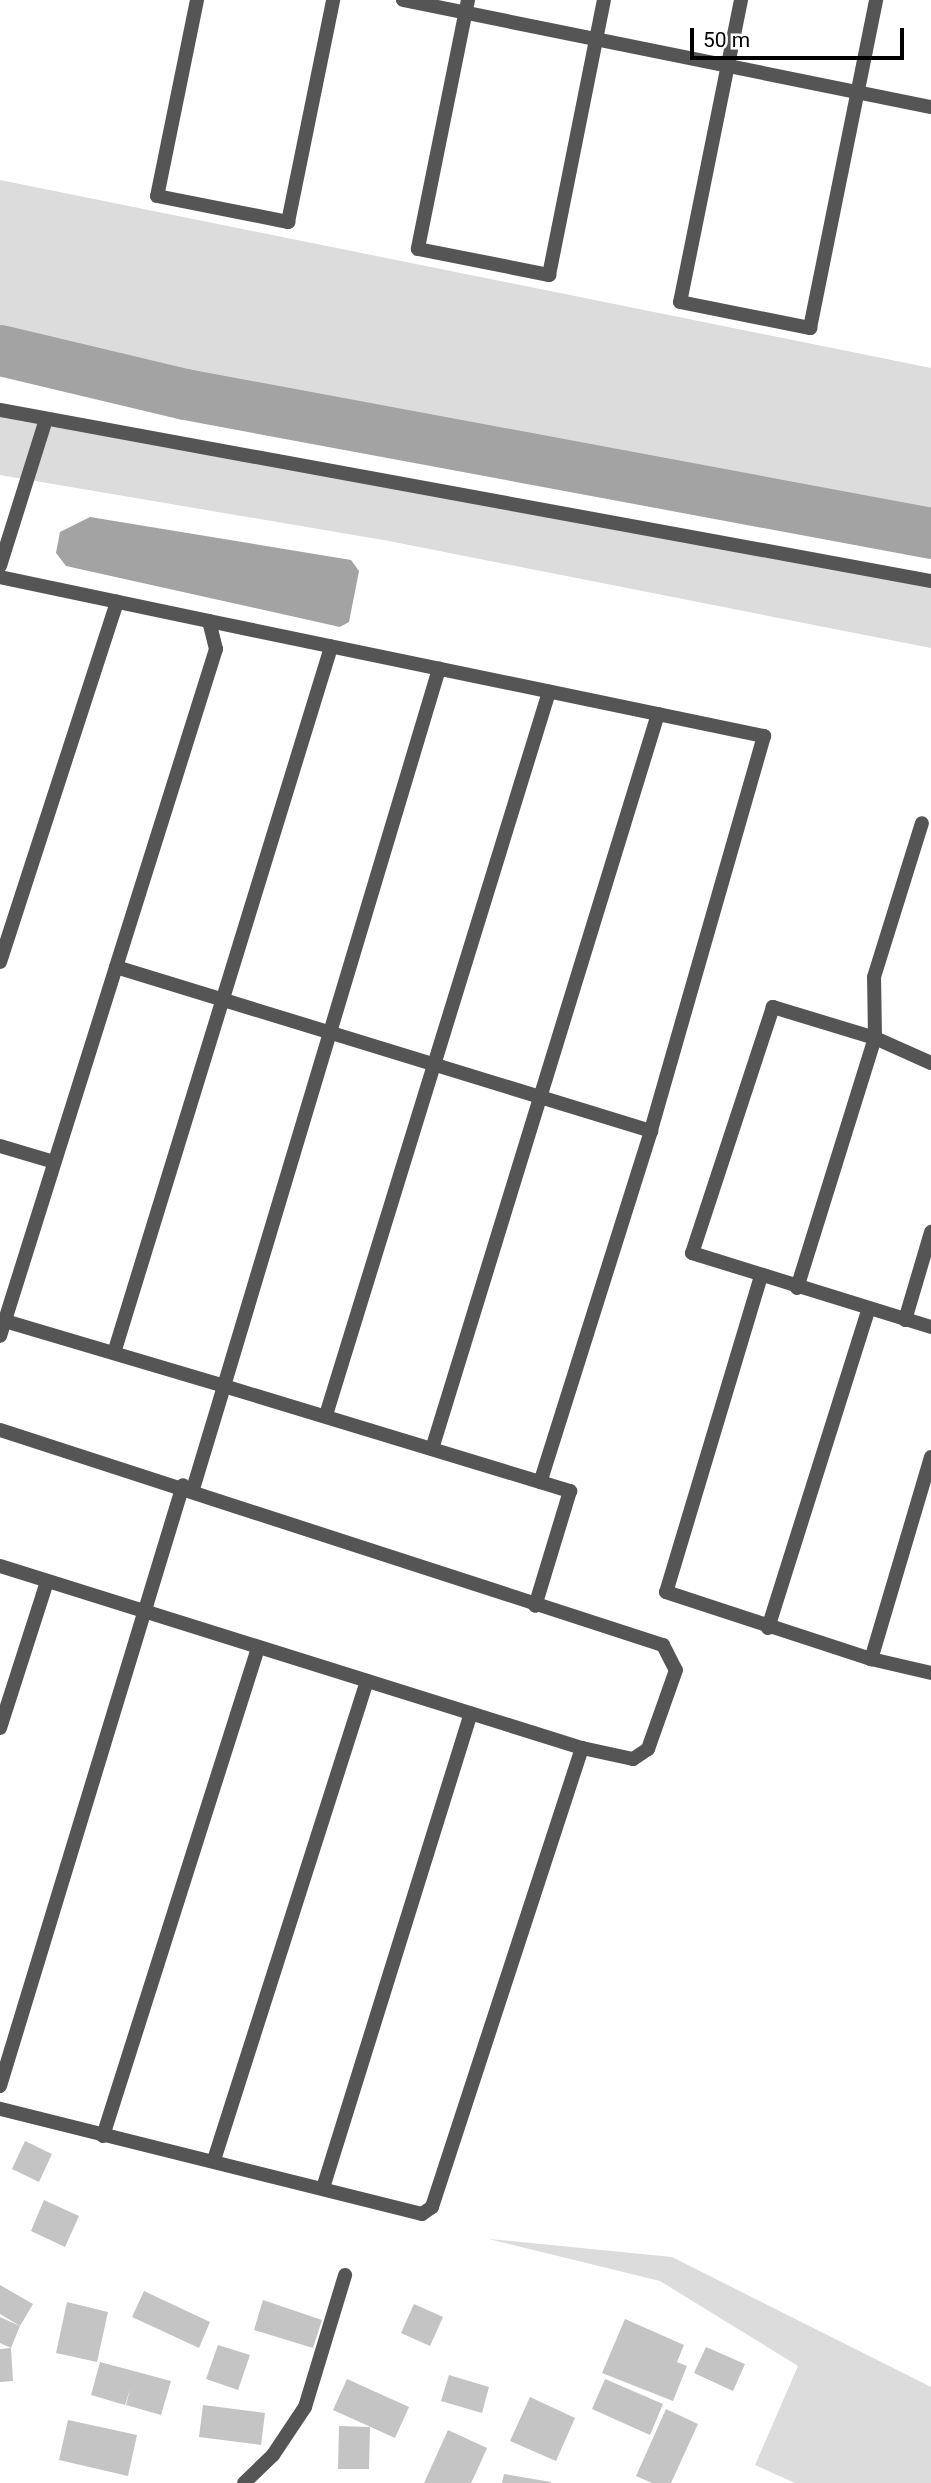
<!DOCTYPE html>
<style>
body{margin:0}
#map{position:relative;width:931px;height:2483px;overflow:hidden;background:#fff;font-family:Roboto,sans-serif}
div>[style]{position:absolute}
.green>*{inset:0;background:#dcdcdc}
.water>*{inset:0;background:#a3a3a3}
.river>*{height:51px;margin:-25.5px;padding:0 25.5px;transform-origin:25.5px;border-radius:25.5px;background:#a3a3a3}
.building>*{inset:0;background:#c4c4c4}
.minor>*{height:14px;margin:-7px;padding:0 7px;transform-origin:7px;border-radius:7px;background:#555}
span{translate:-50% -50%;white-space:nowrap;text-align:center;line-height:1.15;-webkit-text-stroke:5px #fff;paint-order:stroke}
.scale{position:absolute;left:690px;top:28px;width:214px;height:32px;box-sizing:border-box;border:4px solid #000;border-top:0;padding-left:9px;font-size:21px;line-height:24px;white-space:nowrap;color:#000;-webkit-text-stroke:5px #fff;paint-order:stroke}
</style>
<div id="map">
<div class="green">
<i style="clip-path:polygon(0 180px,931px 368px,931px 534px,185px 394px,0 350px)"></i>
<i style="clip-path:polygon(0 410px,931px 579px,931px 648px,389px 541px,0 475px)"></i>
<i style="clip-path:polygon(489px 2239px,672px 2257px,931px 2387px,931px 2483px,795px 2483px,755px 2465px,798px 2366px,660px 2281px)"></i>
</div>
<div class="water">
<i style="clip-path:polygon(90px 517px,351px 560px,359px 571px,349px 622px,340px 627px,66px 566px,56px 553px,60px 532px)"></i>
</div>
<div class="river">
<i style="left:0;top:350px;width:190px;rotate:13.4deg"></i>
<i style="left:185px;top:394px;width:759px;rotate:10.55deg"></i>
</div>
<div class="building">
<i style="clip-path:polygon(25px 2141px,52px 2154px,39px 2182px,12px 2169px)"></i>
<i style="clip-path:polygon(44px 2200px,79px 2216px,65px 2247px,31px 2231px)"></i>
<i style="clip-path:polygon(0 2285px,33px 2304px,20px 2326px,0 2314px)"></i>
<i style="clip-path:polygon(144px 2291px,210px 2322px,199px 2348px,132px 2317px)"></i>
<i style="clip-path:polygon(263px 2300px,322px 2320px,313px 2348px,254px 2330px)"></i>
<i style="clip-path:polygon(67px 2302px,108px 2312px,97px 2362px,56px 2353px)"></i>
<i style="clip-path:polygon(414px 2304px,443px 2317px,430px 2346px,401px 2333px)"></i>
<i style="clip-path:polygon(0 2317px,20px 2326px,11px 2348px,13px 2381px,0 2382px,0 2349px,11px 2348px,0 2343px)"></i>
<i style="clip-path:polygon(625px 2319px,684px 2345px,677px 2362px,687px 2366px,673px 2401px,602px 2373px)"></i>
<i style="clip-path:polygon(218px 2345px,250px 2355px,238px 2390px,206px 2379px)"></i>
<i style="clip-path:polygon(706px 2347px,745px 2364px,733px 2391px,694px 2373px)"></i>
<i style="clip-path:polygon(100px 2362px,171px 2381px,161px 2415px,126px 2405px,130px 2389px,125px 2405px,91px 2395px)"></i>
<i style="clip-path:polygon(449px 2375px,489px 2387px,482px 2413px,441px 2401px)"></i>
<i style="clip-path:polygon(347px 2379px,409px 2407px,395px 2438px,333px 2410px)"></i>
<i style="clip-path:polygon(605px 2379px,663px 2404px,650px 2435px,592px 2409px)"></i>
<i style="clip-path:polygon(530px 2397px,575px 2418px,556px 2461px,510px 2441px)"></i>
<i style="clip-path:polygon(203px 2405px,265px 2413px,261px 2445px,199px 2437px)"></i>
<i style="clip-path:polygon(666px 2409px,698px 2424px,671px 2483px,652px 2483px,636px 2476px)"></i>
<i style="clip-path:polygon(68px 2420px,137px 2435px,128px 2476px,59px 2460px)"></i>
<i style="clip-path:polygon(339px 2426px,370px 2427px,369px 2469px,338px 2469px)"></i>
<i style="clip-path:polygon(448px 2430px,487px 2448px,475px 2475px,471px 2483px,424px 2483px)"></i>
<i style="clip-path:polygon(504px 2474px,551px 2482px,551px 2483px,502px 2483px)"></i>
</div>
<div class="minor">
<i style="left:197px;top:0;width:200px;rotate:101.5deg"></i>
<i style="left:157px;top:196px;width:134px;rotate:11.2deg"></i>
<i style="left:288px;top:222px;width:227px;rotate:-78.5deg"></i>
<i style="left:403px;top:0;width:539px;rotate:11.46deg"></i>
<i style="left:468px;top:0;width:254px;rotate:101.4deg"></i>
<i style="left:418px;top:249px;width:134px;rotate:11.2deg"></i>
<i style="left:549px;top:275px;width:280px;rotate:-78.7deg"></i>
<i style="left:741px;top:0;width:308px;rotate:101.4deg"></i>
<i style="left:680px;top:302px;width:133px;rotate:11.3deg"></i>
<i style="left:810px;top:328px;width:335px;rotate:-78.6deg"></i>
<i style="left:0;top:410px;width:947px;rotate:10.41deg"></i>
<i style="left:0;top:566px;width:154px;rotate:-72.6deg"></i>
<i style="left:0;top:577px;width:214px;rotate:11.9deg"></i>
<i style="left:209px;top:621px;width:29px;rotate:76deg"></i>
<i style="left:216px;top:649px;width:720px;rotate:107.45deg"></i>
<i style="left:209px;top:621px;width:567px;rotate:11.71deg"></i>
<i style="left:764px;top:736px;width:411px;rotate:106deg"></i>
<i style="left:651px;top:1131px;width:368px;rotate:107.5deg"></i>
<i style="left:0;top:962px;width:379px;rotate:-72deg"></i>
<i style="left:116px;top:967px;width:560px;rotate:17.04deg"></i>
<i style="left:931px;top:1063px;width:61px;rotate:-155.9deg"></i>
<i style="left:875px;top:1038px;width:107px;rotate:-163.1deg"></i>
<i style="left:773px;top:1007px;width:259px;rotate:108.2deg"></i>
<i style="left:692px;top:1253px;width:250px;rotate:17.2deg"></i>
<i style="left:0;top:1146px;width:56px;rotate:16.5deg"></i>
<i style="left:761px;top:1276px;width:330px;rotate:106.7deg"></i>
<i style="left:666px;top:1592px;width:216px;rotate:18.1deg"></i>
<i style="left:797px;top:1288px;width:262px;rotate:-72.7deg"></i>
<i style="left:875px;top:1038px;width:61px;rotate:-90.9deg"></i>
<i style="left:874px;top:977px;width:161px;rotate:-72.7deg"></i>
<i style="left:905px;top:1320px;width:92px;rotate:-73.5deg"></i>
<i style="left:5px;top:1321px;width:228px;rotate:16.5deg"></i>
<i style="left:224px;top:1386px;width:749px;rotate:-73.31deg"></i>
<i style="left:114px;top:1353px;width:739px;rotate:-72.91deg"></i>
<i style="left:326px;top:1415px;width:757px;rotate:-72.86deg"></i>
<i style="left:0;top:1430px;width:697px;rotate:17.97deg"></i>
<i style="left:663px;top:1645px;width:28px;rotate:63deg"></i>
<i style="left:676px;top:1670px;width:84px;rotate:109.5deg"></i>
<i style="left:648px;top:1749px;width:18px;rotate:146deg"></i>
<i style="left:633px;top:1759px;width:52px;rotate:-167.8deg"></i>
<i style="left:582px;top:1748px;width:483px;rotate:108.1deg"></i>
<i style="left:432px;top:2207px;width:12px;rotate:145deg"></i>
<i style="left:422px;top:2214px;width:435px;rotate:-166deg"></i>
<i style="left:432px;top:1449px;width:769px;rotate:-72.91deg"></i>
<i style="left:931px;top:1457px;width:211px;rotate:106.5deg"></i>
<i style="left:871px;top:1659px;width:62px;rotate:13.1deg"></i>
<i style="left:193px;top:1489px;width:108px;rotate:-73.2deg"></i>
<i style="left:224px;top:1386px;width:362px;rotate:16.9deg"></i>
<i style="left:570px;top:1491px;width:120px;rotate:106.9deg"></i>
<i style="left:0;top:1566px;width:610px;rotate:17.37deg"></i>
<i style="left:768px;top:1628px;width:332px;rotate:-72.5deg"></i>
<i style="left:0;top:1728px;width:153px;rotate:-72.2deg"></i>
<i style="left:0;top:2086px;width:628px;rotate:-73.06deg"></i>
<i style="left:103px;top:2136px;width:512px;rotate:-72.38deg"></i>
<i style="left:214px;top:2160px;width:503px;rotate:-72.29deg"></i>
<i style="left:323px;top:2188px;width:497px;rotate:-72.7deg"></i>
<i style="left:244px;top:2483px;width:40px;rotate:-44deg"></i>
<i style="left:273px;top:2455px;width:58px;rotate:-56.3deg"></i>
<i style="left:305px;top:2407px;width:138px;rotate:-73.1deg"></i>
</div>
<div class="scale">50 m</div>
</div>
